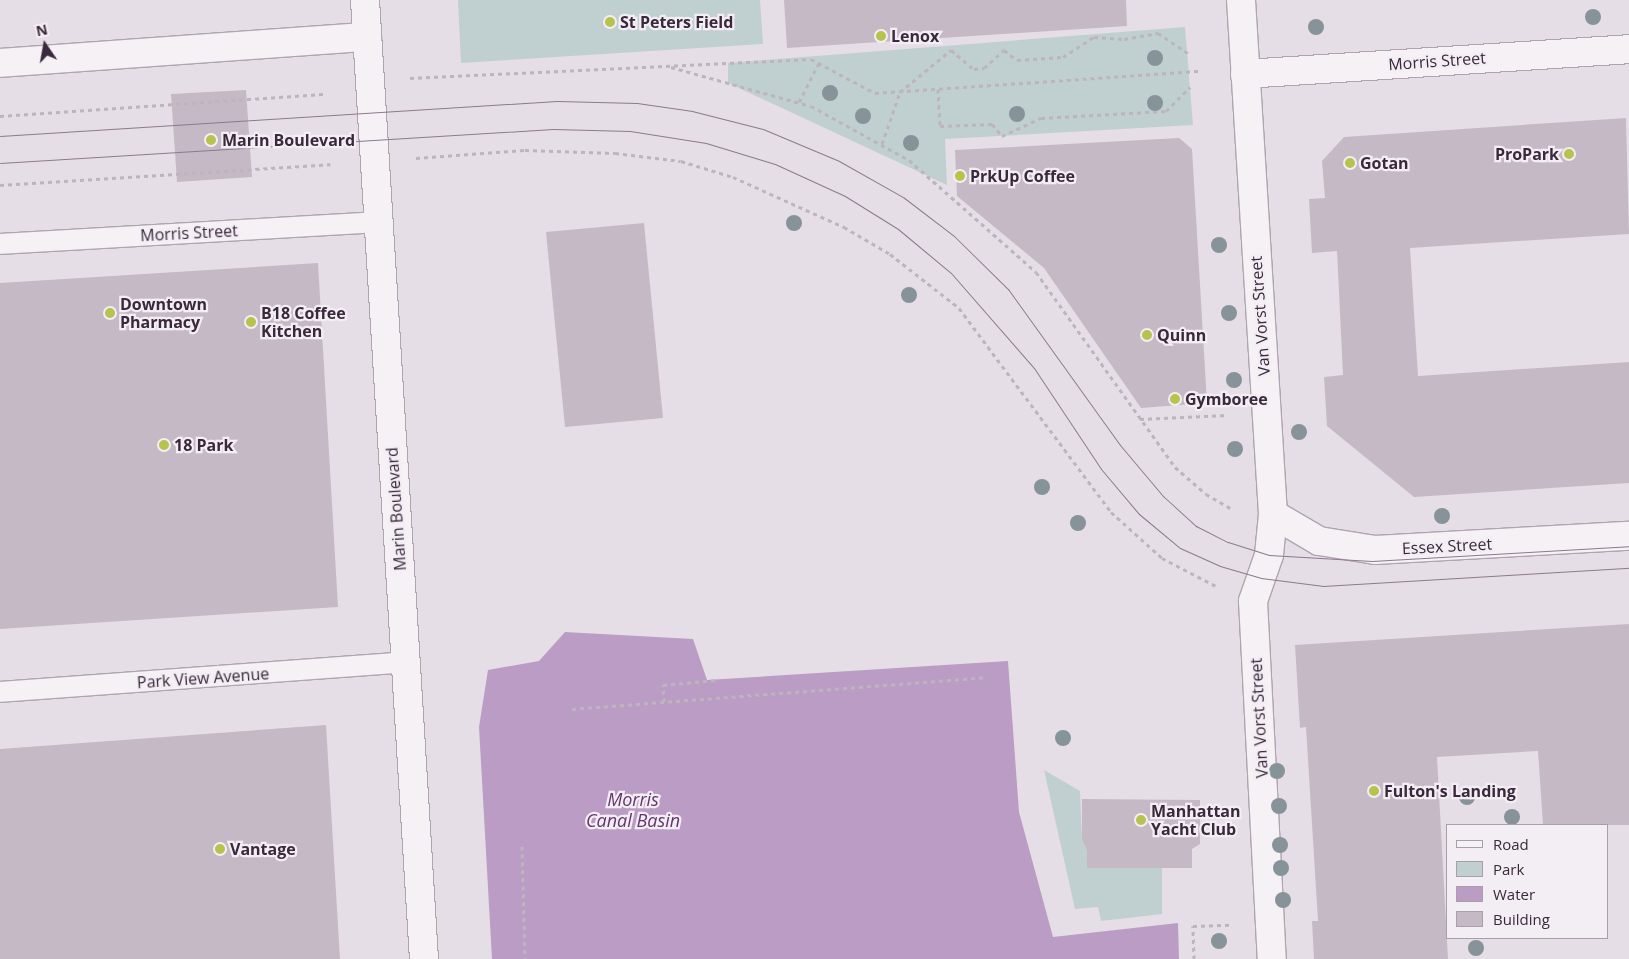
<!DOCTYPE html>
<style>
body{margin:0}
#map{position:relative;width:1629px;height:959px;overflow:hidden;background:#e6dee7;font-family:"Open Sans",sans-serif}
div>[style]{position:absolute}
.green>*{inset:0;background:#c0d0d0}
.water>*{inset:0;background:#bb9cc4}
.building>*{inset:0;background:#c5b9c6}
.path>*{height:3px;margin-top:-1.5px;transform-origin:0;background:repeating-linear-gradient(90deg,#bdb5be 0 4px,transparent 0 8px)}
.roads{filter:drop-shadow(1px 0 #afa4b0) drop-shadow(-1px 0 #afa4b0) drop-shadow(0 1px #afa4b0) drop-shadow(0 -1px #afa4b0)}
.lane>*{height:20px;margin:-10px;padding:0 10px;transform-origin:10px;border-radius:10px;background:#f5f1f5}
.street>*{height:28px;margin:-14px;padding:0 14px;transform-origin:14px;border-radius:14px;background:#f5f1f5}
.tram>*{height:1px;margin:-0.5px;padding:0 0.5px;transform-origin:0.5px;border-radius:0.5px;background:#8d798f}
.trees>*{width:16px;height:16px;margin:-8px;border-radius:50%;background:#869398}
.dots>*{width:14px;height:14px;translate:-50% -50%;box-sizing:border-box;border:2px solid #f3eef4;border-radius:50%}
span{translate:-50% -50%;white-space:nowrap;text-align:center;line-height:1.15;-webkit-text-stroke:4.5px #f3eef4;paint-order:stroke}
.poi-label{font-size:16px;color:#3a293c;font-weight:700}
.left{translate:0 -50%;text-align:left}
.right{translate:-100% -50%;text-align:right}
.street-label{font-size:16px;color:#3a293c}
.water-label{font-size:18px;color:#63366d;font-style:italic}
.legend{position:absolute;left:1446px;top:824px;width:162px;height:115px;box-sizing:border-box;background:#f3eef4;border:1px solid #a99faa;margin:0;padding:6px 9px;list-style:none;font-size:15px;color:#3a293c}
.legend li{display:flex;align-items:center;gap:10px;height:25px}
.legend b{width:25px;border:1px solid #a99faa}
.north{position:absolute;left:20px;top:20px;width:50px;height:50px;-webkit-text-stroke:4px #f3eef4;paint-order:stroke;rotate:348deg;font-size:14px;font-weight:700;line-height:20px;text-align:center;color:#3a293c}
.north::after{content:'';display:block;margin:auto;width:18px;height:22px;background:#3a293c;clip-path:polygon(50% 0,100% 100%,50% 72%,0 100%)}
</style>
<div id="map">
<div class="green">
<i style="clip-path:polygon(458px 0,760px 0,763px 44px,461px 63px)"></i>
<i style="clip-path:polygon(1185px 27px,1193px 125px,945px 139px,947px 185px,728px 83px,728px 63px)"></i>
<i style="clip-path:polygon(1044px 770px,1080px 791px,1082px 839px,1087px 851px,1087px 868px,1162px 868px,1162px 914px,1101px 921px,1098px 907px,1075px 909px)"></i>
</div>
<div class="water">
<i style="clip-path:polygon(565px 632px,693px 639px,707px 680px,1008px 661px,1019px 812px,1053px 937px,1178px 923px,1179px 959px,492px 959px,479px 727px,488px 670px,539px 661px)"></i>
</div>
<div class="building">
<i style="clip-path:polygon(784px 0,1126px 0,1127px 26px,787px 48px)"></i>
<i style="clip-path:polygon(246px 90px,252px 177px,177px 182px,171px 94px)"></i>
<i style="clip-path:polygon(1626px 118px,1629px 234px,1410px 248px,1418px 376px,1629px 362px,1629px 483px,1414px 497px,1327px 426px,1324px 377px,1343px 375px,1337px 251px,1312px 253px,1309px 199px,1325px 198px,1322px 161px,1344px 137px)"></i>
<i style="clip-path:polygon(1179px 138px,1192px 149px,1207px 403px,1141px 408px,1044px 268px,957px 196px,955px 150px)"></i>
<i style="clip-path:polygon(644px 223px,663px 418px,565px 427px,546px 232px)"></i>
<i style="clip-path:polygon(318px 263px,338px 607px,0 629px,0 283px)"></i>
<i style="clip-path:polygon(1629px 624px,1629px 825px,1543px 825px,1538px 751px,1437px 757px,1448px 959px,1314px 959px,1312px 921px,1318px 921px,1306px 727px,1300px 728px,1295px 645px)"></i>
<i style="clip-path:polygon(326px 725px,340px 959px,0 959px,0 749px)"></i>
<i style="clip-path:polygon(1082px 799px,1200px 800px,1200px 844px,1192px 849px,1192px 868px,1087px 868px,1087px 851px,1082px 839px)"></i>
</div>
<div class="path">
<i style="left:671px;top:67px;width:145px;rotate:15.6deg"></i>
<i style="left:811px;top:106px;width:112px;rotate:28.9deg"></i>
<i style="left:909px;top:160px;width:169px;rotate:41.4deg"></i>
<i style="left:1036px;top:272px;width:239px;rotate:54.5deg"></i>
<i style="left:1175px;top:467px;width:41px;rotate:41.1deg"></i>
<i style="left:1206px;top:494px;width:30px;rotate:30deg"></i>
<i style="left:410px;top:78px;width:401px;rotate:-2.7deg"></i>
<i style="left:811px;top:59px;width:72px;rotate:28deg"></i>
<i style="left:875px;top:93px;width:327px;rotate:-3.9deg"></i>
<i style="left:938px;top:89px;width:37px;rotate:87deg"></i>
<i style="left:940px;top:126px;width:52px;rotate:-2.2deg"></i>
<i style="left:992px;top:124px;width:16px;rotate:50deg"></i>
<i style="left:1002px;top:136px;width:43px;rotate:-24.8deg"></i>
<i style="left:1041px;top:118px;width:125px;rotate:-3.2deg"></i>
<i style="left:1166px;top:111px;width:34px;rotate:-45deg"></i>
<i style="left:799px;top:102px;width:44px;rotate:-62.9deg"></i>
<i style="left:0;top:116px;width:327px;rotate:-3.9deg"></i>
<i style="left:882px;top:144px;width:55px;rotate:-70.9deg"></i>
<i style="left:900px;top:92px;width:66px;rotate:-39.5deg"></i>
<i style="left:951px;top:50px;width:30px;rotate:40deg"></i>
<i style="left:974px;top:69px;width:10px;rotate:-6deg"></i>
<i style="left:984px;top:68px;width:27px;rotate:-42deg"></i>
<i style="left:1004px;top:50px;width:16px;rotate:38deg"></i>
<i style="left:1017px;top:60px;width:46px;rotate:-3.7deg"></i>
<i style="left:1063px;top:57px;width:37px;rotate:-33deg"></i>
<i style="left:1094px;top:37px;width:30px;rotate:4deg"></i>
<i style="left:1124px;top:39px;width:35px;rotate:-10deg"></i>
<i style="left:1158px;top:33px;width:36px;rotate:34deg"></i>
<i style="left:416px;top:158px;width:109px;rotate:-4.2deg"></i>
<i style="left:525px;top:150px;width:90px;rotate:1.9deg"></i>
<i style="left:615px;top:153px;width:66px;rotate:6.9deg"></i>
<i style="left:681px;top:161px;width:54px;rotate:17.1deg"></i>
<i style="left:733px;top:177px;width:122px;rotate:24.2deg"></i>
<i style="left:844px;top:227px;width:53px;rotate:30.4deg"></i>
<i style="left:890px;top:254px;width:88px;rotate:38deg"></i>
<i style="left:959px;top:308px;width:254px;rotate:53.3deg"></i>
<i style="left:1111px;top:512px;width:69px;rotate:42deg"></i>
<i style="left:1162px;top:558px;width:61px;rotate:27.4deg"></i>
<i style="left:0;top:185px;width:331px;rotate:-3.6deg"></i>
<i style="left:1140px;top:419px;width:87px;rotate:-2.6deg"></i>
<i style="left:664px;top:702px;width:17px;rotate:-93deg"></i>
<i style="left:663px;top:685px;width:54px;rotate:-5.3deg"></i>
<i style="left:572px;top:709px;width:415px;rotate:-4.4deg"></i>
<i style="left:522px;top:846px;width:113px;rotate:88.5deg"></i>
<i style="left:1194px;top:959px;width:33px;rotate:-92deg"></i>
<i style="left:1193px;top:926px;width:38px;rotate:-2deg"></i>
</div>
<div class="roads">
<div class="lane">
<i style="left:0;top:244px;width:379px;rotate:-3.3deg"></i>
<i style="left:0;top:692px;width:407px;rotate:-4.2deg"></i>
</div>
<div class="street">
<i style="left:365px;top:0;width:961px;rotate:86.48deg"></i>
<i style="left:1241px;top:0;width:515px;rotate:86.44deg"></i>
<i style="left:1273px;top:514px;width:41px;rotate:95.6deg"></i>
<i style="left:1269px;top:555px;width:49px;rotate:109.2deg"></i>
<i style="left:1253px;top:601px;width:359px;rotate:87deg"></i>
<i style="left:0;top:63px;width:368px;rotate:-4.1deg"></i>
<i style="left:1245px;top:74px;width:385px;rotate:-3.7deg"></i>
<i style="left:1273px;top:514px;width:53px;rotate:30.4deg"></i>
<i style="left:1319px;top:541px;width:57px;rotate:9.1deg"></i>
<i style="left:1375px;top:550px;width:254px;rotate:-3.2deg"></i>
</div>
</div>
<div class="tram">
<i style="left:0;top:136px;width:558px;rotate:-3.6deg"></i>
<i style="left:557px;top:101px;width:80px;rotate:1.4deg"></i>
<i style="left:637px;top:103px;width:56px;rotate:8.3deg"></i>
<i style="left:692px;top:111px;width:73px;rotate:14.2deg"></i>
<i style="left:763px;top:129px;width:82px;rotate:22.8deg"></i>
<i style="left:839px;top:161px;width:73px;rotate:29.4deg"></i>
<i style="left:903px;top:197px;width:64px;rotate:37.4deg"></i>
<i style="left:954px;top:236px;width:76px;rotate:44.5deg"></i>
<i style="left:1008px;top:289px;width:192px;rotate:54.3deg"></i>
<i style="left:1120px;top:445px;width:67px;rotate:49.9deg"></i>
<i style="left:1163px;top:496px;width:45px;rotate:42.3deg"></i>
<i style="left:1196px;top:526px;width:36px;rotate:27deg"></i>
<i style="left:1228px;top:542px;width:43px;rotate:17.6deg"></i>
<i style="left:1269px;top:555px;width:103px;rotate:3.3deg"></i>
<i style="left:1372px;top:561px;width:257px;rotate:-3.3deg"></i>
<i style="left:0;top:163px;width:554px;rotate:-3.52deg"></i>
<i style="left:553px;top:129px;width:77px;rotate:1.5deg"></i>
<i style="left:630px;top:131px;width:77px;rotate:9deg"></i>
<i style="left:706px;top:143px;width:72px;rotate:16.9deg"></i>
<i style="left:775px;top:164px;width:77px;rotate:24.6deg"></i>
<i style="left:845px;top:196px;width:62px;rotate:31.9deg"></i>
<i style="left:898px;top:229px;width:69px;rotate:39.7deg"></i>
<i style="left:951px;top:273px;width:126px;rotate:48.9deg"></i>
<i style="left:1034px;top:368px;width:121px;rotate:56.4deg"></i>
<i style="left:1101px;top:469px;width:59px;rotate:49.8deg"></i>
<i style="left:1139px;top:514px;width:53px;rotate:39.7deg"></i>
<i style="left:1180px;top:548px;width:44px;rotate:24.2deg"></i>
<i style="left:1220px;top:566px;width:43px;rotate:16.3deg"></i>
<i style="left:1261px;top:578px;width:63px;rotate:7.4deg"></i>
<i style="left:1323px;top:586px;width:307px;rotate:-3.4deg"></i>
</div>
<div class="trees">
<i style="left:1593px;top:17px"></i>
<i style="left:1316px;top:27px"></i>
<i style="left:1155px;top:58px"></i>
<i style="left:830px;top:93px"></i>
<i style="left:1155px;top:103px"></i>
<i style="left:1017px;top:114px"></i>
<i style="left:863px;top:116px"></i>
<i style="left:911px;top:143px"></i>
<i style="left:794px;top:223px"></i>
<i style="left:1219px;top:245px"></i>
<i style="left:909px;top:295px"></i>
<i style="left:1229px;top:313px"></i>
<i style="left:1234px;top:380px"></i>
<i style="left:1299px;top:432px"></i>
<i style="left:1235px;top:449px"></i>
<i style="left:1042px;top:487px"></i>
<i style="left:1442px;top:516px"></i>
<i style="left:1078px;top:523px"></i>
<i style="left:1063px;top:738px"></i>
<i style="left:1277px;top:771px"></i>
<i style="left:1467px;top:797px"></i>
<i style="left:1279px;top:806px"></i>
<i style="left:1512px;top:817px"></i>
<i style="left:1280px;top:845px"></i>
<i style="left:1281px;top:868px"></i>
<i style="left:1283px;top:900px"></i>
<i style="left:1219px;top:941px"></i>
<i style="left:1476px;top:948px"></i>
</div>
<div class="dots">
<i style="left:610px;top:22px;background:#b6c34c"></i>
<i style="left:881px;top:36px;background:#b6c34c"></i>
<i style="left:211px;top:140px;background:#b6c34c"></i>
<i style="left:1569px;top:154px;background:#b6c34c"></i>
<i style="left:1350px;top:163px;background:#b6c34c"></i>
<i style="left:960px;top:176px;background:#b6c34c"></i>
<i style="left:110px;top:313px;background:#b6c34c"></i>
<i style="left:251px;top:322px;background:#b6c34c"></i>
<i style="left:1147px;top:335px;background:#b6c34c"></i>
<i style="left:1175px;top:399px;background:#b6c34c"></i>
<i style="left:164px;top:445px;background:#b6c34c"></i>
<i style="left:1374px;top:791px;background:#b6c34c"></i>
<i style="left:1141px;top:820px;background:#b6c34c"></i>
<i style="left:220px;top:849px;background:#b6c34c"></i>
</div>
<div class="poi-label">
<span class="left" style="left:620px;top:22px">St Peters Field</span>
<span class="left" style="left:891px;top:36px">Lenox</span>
<span class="left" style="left:222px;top:140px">Marin Boulevard</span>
<span class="right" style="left:1559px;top:154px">ProPark</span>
<span class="left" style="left:1360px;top:163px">Gotan</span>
<span class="left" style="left:970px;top:176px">PrkUp Coffee</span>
<span class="left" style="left:120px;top:313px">Downtown<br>Pharmacy</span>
<span class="left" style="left:261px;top:322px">B18 Coffee<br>Kitchen</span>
<span class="left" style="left:1157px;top:335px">Quinn</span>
<span class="left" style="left:1185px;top:399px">Gymboree</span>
<span class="left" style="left:174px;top:445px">18 Park</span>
<span class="left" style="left:1384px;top:791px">Fulton's Landing</span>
<span class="left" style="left:1151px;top:820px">Manhattan<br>Yacht Club</span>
<span class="left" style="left:230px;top:849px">Vantage</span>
</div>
<div class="street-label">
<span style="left:1437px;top:61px;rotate:-4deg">Morris Street</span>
<span style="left:189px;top:233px;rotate:-3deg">Morris Street</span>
<span style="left:1260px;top:316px;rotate:-94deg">Van Vorst Street</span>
<span style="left:396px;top:509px;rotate:-94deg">Marin Boulevard</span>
<span style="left:1447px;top:546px;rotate:-3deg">Essex Street</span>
<span style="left:203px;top:678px;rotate:-4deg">Park View Avenue</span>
<span style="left:1259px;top:718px;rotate:-93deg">Van Vorst Street</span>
</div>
<div class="water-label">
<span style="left:633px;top:810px">Morris<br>Canal Basin</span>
</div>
<ul class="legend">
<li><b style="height:6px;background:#f5f1f5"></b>Road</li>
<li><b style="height:14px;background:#c0d0d0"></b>Park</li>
<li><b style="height:14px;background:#bb9cc4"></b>Water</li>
<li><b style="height:14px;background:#c5b9c6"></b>Building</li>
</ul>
<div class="north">N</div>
</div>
